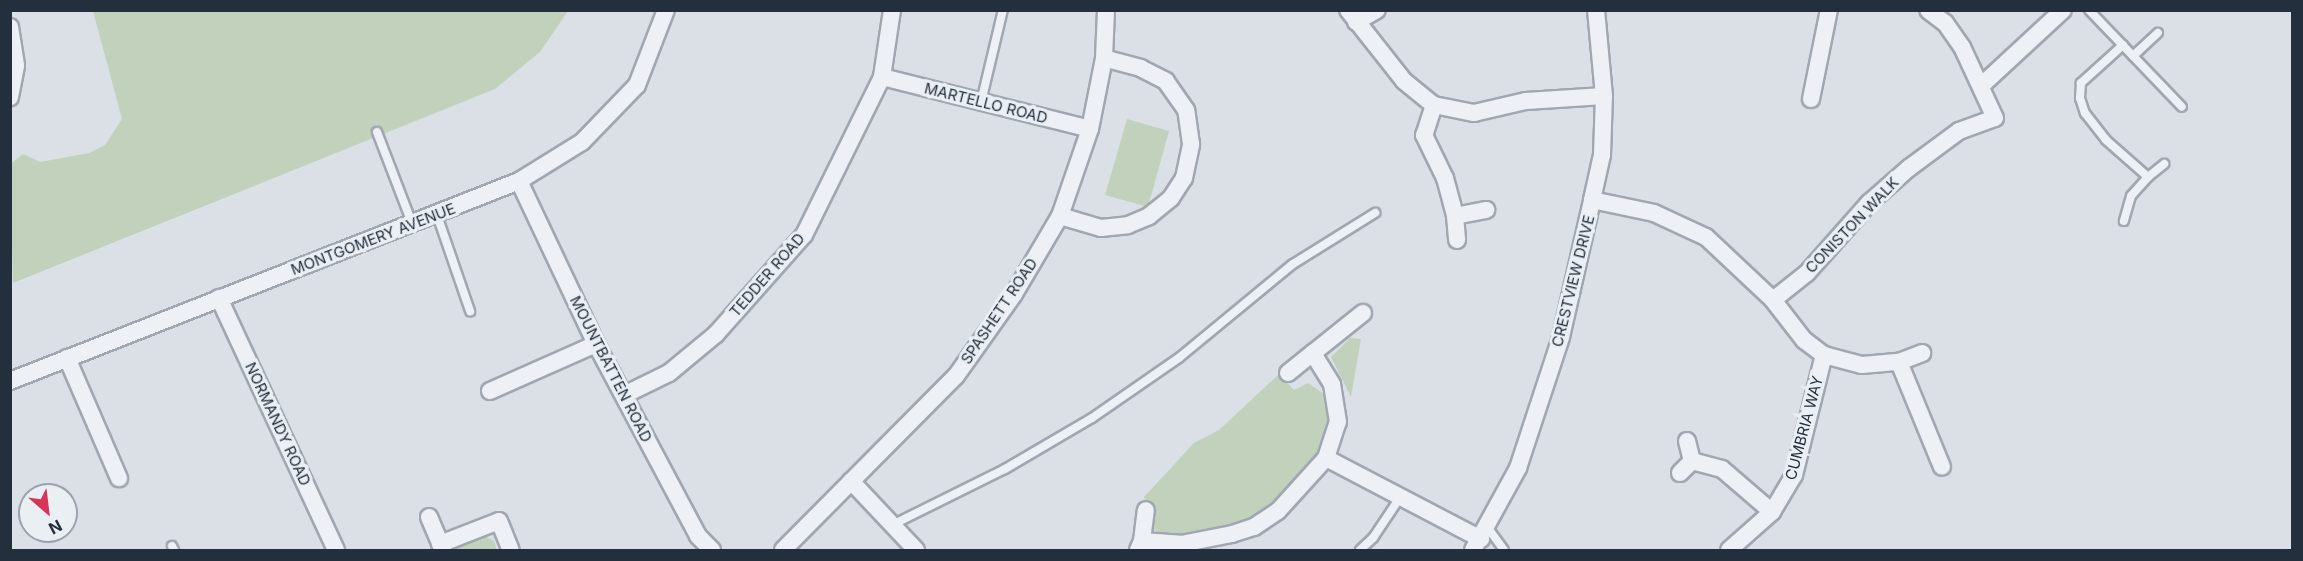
<!DOCTYPE html>
<style>
body{margin:0}
#map{position:relative;width:2303px;height:561px;overflow:hidden;background:#dbe0e6;font-family:Inter,sans-serif}
div>[style]{position:absolute}
.green>*{inset:0;background:#c2d1bb}
.roads{filter:drop-shadow(2px 0 #a0a7b0) drop-shadow(-2px 0 #a0a7b0) drop-shadow(0 2px #a0a7b0) drop-shadow(0 -2px #a0a7b0)}
.service>*{height:8px;margin:-4px;padding:0 4px;transform-origin:4px;border-radius:4px;background:#edf0f5}
.minor>*{height:16px;margin:-8px;padding:0 8px;transform-origin:8px;border-radius:8px;background:#edf0f5}
span{translate:-50% -50%;white-space:nowrap;text-align:center;line-height:1.15;-webkit-text-stroke:6px #eaeff4;paint-order:stroke}
.street-label{font-size:15px;color:#242f3d}
.frame{position:absolute;inset:0;border:12px solid #242f3d;pointer-events:none}
.north{position:absolute;left:18px;top:483px;width:60px;height:60px;box-sizing:border-box;background:#eaeff4;border:2px solid #9ba2ab;border-radius:50%;rotate:152deg;font-size:16px;font-weight:700;line-height:24px;text-align:center;color:#242f3d}
.north::after{content:'';display:block;margin:auto;width:21px;height:27px;background:#d63557;clip-path:polygon(50% 0,100% 100%,50% 72%,0 100%)}
</style>
<div id="map">
<div class="green">
<i style="clip-path:polygon(93px 11px,568px 11px,540px 52px,495px 89px,13px 283px,10px 164px,23px 154px,40px 162px,89px 153px,105px 145px,122px 119px)"></i>
<i style="clip-path:polygon(1127px 119px,1169px 131px,1148px 207px,1105px 195px)"></i>
<i style="clip-path:polygon(1350px 338px,1361px 339px,1351px 397px,1331px 357px)"></i>
<i style="clip-path:polygon(1279px 374px,1294px 390px,1308px 383px,1324px 394px,1330px 409px,1318px 457px,1283px 502px,1252px 523px,1197px 537px,1160px 536px,1152px 526px,1144px 497px,1194px 443px,1219px 430px)"></i>
<i style="clip-path:polygon(483px 535px,494px 541px,497px 550px,449px 550px)"></i>
</div>
<div class="roads">
<div class="service">
<i style="left:2089px;top:10px;width:134px;rotate:46.2deg"></i>
<i style="left:2123px;top:45px;width:57px;rotate:137.9deg"></i>
<i style="left:2081px;top:83px;width:15px;rotate:94deg"></i>
<i style="left:2080px;top:98px;width:16px;rotate:72deg"></i>
<i style="left:2085px;top:113px;width:34px;rotate:52deg"></i>
<i style="left:2106px;top:140px;width:56px;rotate:41.4deg"></i>
<i style="left:2148px;top:177px;width:25px;rotate:132deg"></i>
<i style="left:2131px;top:196px;width:26px;rotate:106deg"></i>
<i style="left:2133px;top:56px;width:34px;rotate:-43deg"></i>
<i style="left:981px;top:102px;width:95px;rotate:-76.6deg"></i>
<i style="left:377px;top:132px;width:97px;rotate:69deg"></i>
<i style="left:2148px;top:177px;width:21px;rotate:-39deg"></i>
<i style="left:437px;top:215px;width:102px;rotate:71deg"></i>
<i style="left:892px;top:525px;width:126px;rotate:-26.4deg"></i>
<i style="left:1005px;top:469px;width:101px;rotate:-30.4deg"></i>
<i style="left:1092px;top:418px;width:107px;rotate:-34.7deg"></i>
<i style="left:1180px;top:357px;width:146px;rotate:-39.5deg"></i>
<i style="left:1293px;top:264px;width:97px;rotate:-31.9deg"></i>
<i style="left:1488px;top:528px;width:27px;rotate:54deg"></i>
<i style="left:172px;top:546px;width:4px;rotate:63deg"></i>
<i style="left:1360px;top:550px;width:18px;rotate:-43deg"></i>
<i style="left:1373px;top:538px;width:50px;rotate:-56.3deg"></i>
</div>
<div class="minor">
<i style="left:1348px;top:10px;width:90px;rotate:51.7deg"></i>
<i style="left:1404px;top:81px;width:38px;rotate:39deg"></i>
<i style="left:1434px;top:105px;width:41px;rotate:11.3deg"></i>
<i style="left:1474px;top:113px;width:53px;rotate:-13deg"></i>
<i style="left:1526px;top:101px;width:78px;rotate:-3.7deg"></i>
<i style="left:1356px;top:22px;width:24px;rotate:-30deg"></i>
<i style="left:10px;top:27px;width:39px;rotate:81deg"></i>
<i style="left:16px;top:66px;width:32px;rotate:101deg"></i>
<i style="left:882px;top:77px;width:214px;rotate:14deg"></i>
<i style="left:1982px;top:85px;width:110px;rotate:-42.8deg"></i>
<i style="left:1811px;top:99px;width:91px;rotate:-78.6deg"></i>
<i style="left:1434px;top:105px;width:32px;rotate:108deg"></i>
<i style="left:1424px;top:135px;width:48px;rotate:64deg"></i>
<i style="left:1445px;top:178px;width:39px;rotate:75deg"></i>
<i style="left:1455px;top:216px;width:24px;rotate:85deg"></i>
<i style="left:519px;top:181px;width:180px;rotate:64.7deg"></i>
<i style="left:596px;top:344px;width:217px;rotate:62deg"></i>
<i style="left:698px;top:536px;width:20px;rotate:45deg"></i>
<i style="left:1592px;top:200px;width:63px;rotate:11.8deg"></i>
<i style="left:1654px;top:213px;width:57px;rotate:24.8deg"></i>
<i style="left:1706px;top:237px;width:92px;rotate:43.2deg"></i>
<i style="left:1773px;top:300px;width:51px;rotate:52.2deg"></i>
<i style="left:1804px;top:340px;width:25px;rotate:37deg"></i>
<i style="left:1824px;top:355px;width:39px;rotate:15deg"></i>
<i style="left:1862px;top:365px;width:37px;rotate:-5deg"></i>
<i style="left:1899px;top:362px;width:25px;rotate:-21deg"></i>
<i style="left:1060px;top:216px;width:43px;rotate:16.3deg"></i>
<i style="left:1101px;top:228px;width:27px;rotate:-6deg"></i>
<i style="left:1128px;top:225px;width:23px;rotate:-23deg"></i>
<i style="left:1149px;top:216px;width:28px;rotate:-39deg"></i>
<i style="left:1171px;top:198px;width:24px;rotate:-57deg"></i>
<i style="left:1184px;top:178px;width:35px;rotate:-78deg"></i>
<i style="left:1191px;top:144px;width:34px;rotate:-98deg"></i>
<i style="left:1186px;top:110px;width:35px;rotate:-125deg"></i>
<i style="left:1166px;top:81px;width:28px;rotate:-153deg"></i>
<i style="left:1141px;top:68px;width:38px;rotate:-165deg"></i>
<i style="left:1455px;top:216px;width:32px;rotate:-11deg"></i>
<i style="left:219px;top:298px;width:278px;rotate:65.1deg"></i>
<i style="left:1773px;top:300px;width:43px;rotate:-38.5deg"></i>
<i style="left:1807px;top:273px;width:94px;rotate:-48.5deg"></i>
<i style="left:1869px;top:203px;width:53px;rotate:-41.2deg"></i>
<i style="left:1909px;top:168px;width:62px;rotate:-36.5deg"></i>
<i style="left:1959px;top:131px;width:38px;rotate:-20deg"></i>
<i style="left:1995px;top:118px;width:78px;rotate:-114.9deg"></i>
<i style="left:1962px;top:47px;width:29px;rotate:-125deg"></i>
<i style="left:1945px;top:23px;width:21px;rotate:-143deg"></i>
<i style="left:67px;top:358px;width:131px;rotate:66.6deg"></i>
<i style="left:1899px;top:362px;width:113px;rotate:67.7deg"></i>
<i style="left:1288px;top:373px;width:32px;rotate:-39deg"></i>
<i style="left:10px;top:381px;width:547px;rotate:-21.45deg"></i>
<i style="left:519px;top:181px;width:74px;rotate:-31.8deg"></i>
<i style="left:582px;top:142px;width:79px;rotate:-46deg"></i>
<i style="left:637px;top:85px;width:80px;rotate:-68.9deg"></i>
<i style="left:490px;top:391px;width:116px;rotate:-23.9deg"></i>
<i style="left:624px;top:395px;width:50px;rotate:-26.1deg"></i>
<i style="left:669px;top:373px;width:61px;rotate:-39.7deg"></i>
<i style="left:716px;top:334px;width:132px;rotate:-48.4deg"></i>
<i style="left:804px;top:235px;width:176px;rotate:-63.7deg"></i>
<i style="left:882px;top:77px;width:68px;rotate:-81.5deg"></i>
<i style="left:1687px;top:441px;width:21px;rotate:76deg"></i>
<i style="left:1326px;top:458px;width:175px;rotate:27.6deg"></i>
<i style="left:1692px;top:461px;width:31px;rotate:15deg"></i>
<i style="left:1722px;top:469px;width:66px;rotate:40.7deg"></i>
<i style="left:1680px;top:473px;width:17px;rotate:-45deg"></i>
<i style="left:851px;top:481px;width:95px;rotate:46.7deg"></i>
<i style="left:429px;top:517px;width:36px;rotate:67deg"></i>
<i style="left:1142px;top:541px;width:31px;rotate:-83deg"></i>
<i style="left:440px;top:544px;width:63px;rotate:-21.3deg"></i>
<i style="left:499px;top:521px;width:31px;rotate:68deg"></i>
<i style="left:783px;top:550px;width:245px;rotate:-45.2deg"></i>
<i style="left:956px;top:376px;width:100px;rotate:-54.7deg"></i>
<i style="left:1014px;top:294px;width:91px;rotate:-59.5deg"></i>
<i style="left:1060px;top:216px;width:92px;rotate:-71deg"></i>
<i style="left:1090px;top:129px;width:72px;rotate:-78.8deg"></i>
<i style="left:1104px;top:58px;width:48px;rotate:-87.6deg"></i>
<i style="left:1138px;top:550px;width:10px;rotate:-66deg"></i>
<i style="left:1142px;top:541px;width:39px;rotate:4deg"></i>
<i style="left:1181px;top:544px;width:52px;rotate:-11.1deg"></i>
<i style="left:1232px;top:534px;width:23px;rotate:-18deg"></i>
<i style="left:1254px;top:527px;width:29px;rotate:-34deg"></i>
<i style="left:1278px;top:511px;width:72px;rotate:-47.8deg"></i>
<i style="left:1326px;top:458px;width:38px;rotate:-72deg"></i>
<i style="left:1338px;top:422px;width:38px;rotate:-99deg"></i>
<i style="left:1332px;top:384px;width:36px;rotate:-122deg"></i>
<i style="left:1313px;top:353px;width:64px;rotate:-38.7deg"></i>
<i style="left:1473px;top:550px;width:94px;rotate:-61.2deg"></i>
<i style="left:1518px;top:468px;width:138px;rotate:-71.8deg"></i>
<i style="left:1561px;top:337px;width:140px;rotate:-77.2deg"></i>
<i style="left:1592px;top:200px;width:46px;rotate:-77.5deg"></i>
<i style="left:1602px;top:155px;width:59px;rotate:-88.1deg"></i>
<i style="left:1604px;top:96px;width:86px;rotate:-95.3deg"></i>
<i style="left:1729px;top:550px;width:57px;rotate:-41.5deg"></i>
<i style="left:1772px;top:512px;width:43px;rotate:-59.3deg"></i>
<i style="left:1794px;top:475px;width:124px;rotate:-76deg"></i>
</div>
</div>
<div class="street-label">
<span style="left:986px;top:103px;rotate:14deg">MARTELLO ROAD</span>
<span style="left:1852px;top:225px;rotate:-46deg">CONISTON WALK</span>
<span style="left:373px;top:239px;rotate:-21deg">MONTGOMERY AVENUE</span>
<span style="left:767px;top:275px;rotate:-49deg">TEDDER ROAD</span>
<span style="left:1573px;top:281px;rotate:-76deg">CRESTVIEW DRIVE</span>
<span style="left:999px;top:311px;rotate:-56deg">SPASHETT ROAD</span>
<span style="left:611px;top:369px;rotate:63deg">MOUNTBATTEN ROAD</span>
<span style="left:278px;top:424px;rotate:65deg">NORMANDY ROAD</span>
<span style="left:1804px;top:428px;rotate:-75deg">CUMBRIA WAY</span>
</div>
<div class="frame"></div>
<div class="north">N</div>
</div>
